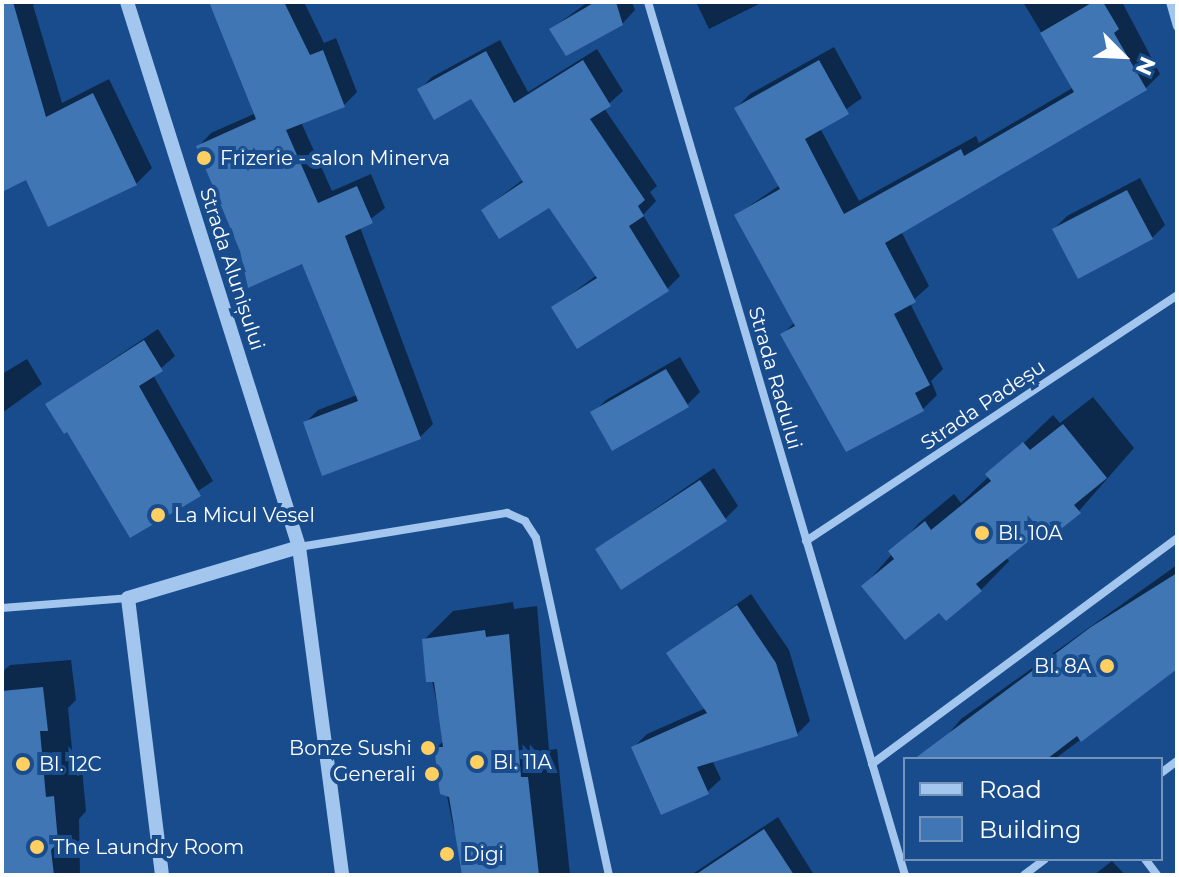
<!DOCTYPE html>
<meta charset="utf-8">
<style>
body{margin:0}
#map{position:relative;width:1179px;height:877px;overflow:hidden;background:#184c8d;font-family:Montserrat,sans-serif}
div>[style]{position:absolute}
.shadow>*{inset:0;background:#0007}
.building>*{inset:0;background:#4176b5}
.minor>*{height:8px;margin:-4px;padding:0 4px;transform-origin:4px;border-radius:4px;background:#a3c6ee}
.tertiary>*{height:14px;margin:-7px;padding:0 7px;transform-origin:7px;border-radius:7px;background:#a3c6ee}
.dots>*{width:22px;height:22px;translate:-50% -50%;box-sizing:border-box;border:4px solid #184c8d;border-radius:50%}
span{translate:-50% -50%;white-space:nowrap;text-align:center;line-height:1.15;-webkit-text-stroke:8px #184c8d;paint-order:stroke}
.poi-label{font-size:20px;color:#fff}
.left{translate:0 -50%;text-align:left}
.right{translate:-100% -50%;text-align:right}
.street-label{font-size:20px;color:#fff}
.frame{position:absolute;inset:0;border:4px solid #fff;pointer-events:none}
.legend{position:absolute;left:903px;top:757px;width:260px;height:104px;box-sizing:border-box;background:#184c8d;border:2px solid #7494bb;margin:0;padding:10px 14px;list-style:none;font-size:24px;color:#fff}
.legend li{display:flex;align-items:center;gap:16px;height:40px}
.legend b{width:40px;border:2px solid #7494bb}
.north{position:absolute;left:1083px;top:16px;width:80px;height:80px;-webkit-text-stroke:6px #184c8d;paint-order:stroke;rotate:114deg;font-size:22px;font-weight:700;line-height:32px;text-align:center;color:#fff}
.north::after{content:'';display:block;margin:auto;width:28px;height:36px;background:#fff;clip-path:polygon(50% 0,100% 100%,50% 72%,0 100%)}
</style>
<div id="map">
<div class="shadow">
<i style="clip-path:polygon(17px 2px,41px 2px,33px 5px,62px 103px,109px 79px,152px 168px,136px 184px,27px 177px,2px 190px,2px 6px)"></i>
<i style="clip-path:polygon(216px 2px,304px 2px,324px 43px,336px 38px,357px 92px,344px 105px,301px 122px,332px 191px,371px 174px,385px 208px,360px 227px,433px 424px,420px 437px,305px 423px,318px 410px,357px 395px,303px 261px,242px 250px,198px 147px,211px 133px,256px 113px)"></i>
<i style="clip-path:polygon(588px 2px,632px 2px,635px 10px,622px 24px,551px 29px)"></i>
<i style="clip-path:polygon(696px 2px,763px 2px,709px 29px)"></i>
<i style="clip-path:polygon(1023px 2px,1122px 2px,1160px 74px,1146px 88px,901px 231px,929px 286px,910px 303px,943px 369px,931px 381px,937px 395px,923px 409px,783px 334px,795px 322px,736px 215px,780px 185px,736px 108px,750px 94px,834px 47px,862px 98px,820px 128px,859px 201px,976px 136px,979px 143px,1074px 87px)"></i>
<i style="clip-path:polygon(500px 40px,528px 92px,597px 49px,623px 91px,604px 108px,657px 186px,650px 192px,656px 201px,643px 215px,680px 276px,667px 289px,554px 307px,597px 275px,549px 205px,483px 210px,524px 179px,472px 97px,419px 90px,432px 77px)"></i>
<i style="clip-path:polygon(1140px 178px,1165px 225px,1152px 238px,1054px 229px,1067px 216px)"></i>
<i style="clip-path:polygon(158px 329px,175px 356px,153px 375px,213px 481px,130px 536px,68px 429px,47px 404px)"></i>
<i style="clip-path:polygon(680px 357px,700px 392px,687px 405px,593px 413px,606px 400px)"></i>
<i style="clip-path:polygon(27px 359px,42px 384px,2px 413px,2px 374px)"></i>
<i style="clip-path:polygon(1093px 397px,1134px 448px,1079px 511px,1036px 534px,1006px 557px,1009px 561px,981px 590px,939px 611px,864px 586px,919px 523px,954px 494px,961px 503px,1053px 415px,1060px 423px)"></i>
<i style="clip-path:polygon(714px 468px,738px 506px,725px 519px,597px 549px)"></i>
<i style="clip-path:polygon(1177px 565px,1177px 666px,1055px 759px,927px 759px,961px 719px)"></i>
<i style="clip-path:polygon(751px 594px,789px 650px,810px 721px,797px 734px,712px 760px,721px 779px,707px 792px,634px 747px,647px 734px,706px 708px,669px 653px)"></i>
<i style="clip-path:polygon(513px 602px,514px 609px,537px 606px,549px 750px,557px 749px,570px 875px,464px 875px,459px 829px,454px 830px,437px 748px,444px 740px,424px 640px,453px 611px)"></i>
<i style="clip-path:polygon(71px 660px,76px 700px,68px 708px,74px 769px,82px 769px,86px 811px,79px 819px,80px 875px,2px 875px,2px 672px,10px 665px)"></i>
<i style="clip-path:polygon(778px 817px,814px 875px,692px 875px,694px 873px)"></i>
<i style="clip-path:polygon(1112px 861px,1125px 875px,1094px 875px)"></i>
</div>
<div class="building">
<i style="clip-path:polygon(2px 2px,13px 2px,46px 117px,93px 93px,137px 185px,48px 227px,26px 180px,2px 192px)"></i>
<i style="clip-path:polygon(209px 2px,284px 2px,310px 55px,323px 50px,345px 107px,286px 130px,318px 203px,357px 186px,373px 223px,345px 236px,421px 439px,322px 476px,303px 422px,358px 401px,302px 264px,248px 288px,240px 251px,196px 146px,256px 119px)"></i>
<i style="clip-path:polygon(595px 2px,616px 2px,623px 25px,566px 56px,549px 29px)"></i>
<i style="clip-path:polygon(1093px 2px,1103px 2px,1119px 29px,1114px 33px,1147px 90px,885px 243px,916px 302px,894px 314px,930px 385px,915px 393px,924px 411px,846px 452px,780px 334px,795px 326px,734px 215px,780px 189px,734px 108px,819px 60px,849px 114px,805px 139px,844px 214px,961px 149px,964px 156px,1074px 92px,1040px 33px)"></i>
<i style="clip-path:polygon(486px 51px,514px 103px,583px 60px,611px 106px,590px 119px,645px 200px,638px 206px,644px 216px,629px 226px,669px 291px,577px 349px,551px 307px,597px 278px,549px 208px,499px 239px,481px 210px,523px 182px,471px 99px,434px 120px,417px 89px)"></i>
<i style="clip-path:polygon(1127px 190px,1153px 239px,1078px 279px,1052px 229px)"></i>
<i style="clip-path:polygon(144px 340px,163px 371px,139px 386px,201px 496px,130px 538px,67px 432px,64px 434px,45px 404px)"></i>
<i style="clip-path:polygon(666px 369px,689px 407px,612px 451px,590px 412px)"></i>
<i style="clip-path:polygon(1063px 424px,1107px 478px,1074px 505px,1081px 513px,1042px 544px,1035px 536px,976px 584px,982px 591px,946px 621px,939px 613px,905px 640px,861px 586px,894px 559px,888px 551px,925px 521px,931px 530px,991px 481px,985px 474px,1023px 442px,1030px 450px)"></i>
<i style="clip-path:polygon(700px 480px,727px 521px,621px 590px,595px 549px)"></i>
<i style="clip-path:polygon(1177px 573px,1177px 669px,1081px 742px,1077px 736px,1047px 759px,914px 759px,1091px 627px)"></i>
<i style="clip-path:polygon(737px 605px,776px 663px,798px 736px,697px 767px,709px 794px,661px 815px,631px 747px,707px 713px,666px 653px)"></i>
<i style="clip-path:polygon(485px 630px,486px 637px,509px 634px,521px 777px,528px 777px,539px 875px,462px 875px,449px 797px,440px 794px,434px 747px,443px 747px,434px 682px,426px 682px,422px 639px)"></i>
<i style="clip-path:polygon(43px 687px,48px 731px,40px 731px,46px 797px,54px 796px,58px 842px,51px 850px,54px 875px,2px 875px,2px 691px)"></i>
<i style="clip-path:polygon(764px 829px,794px 875px,695px 875px)"></i>
</div>
<div class="minor">
<i style="left:648px;top:2px;width:910px;rotate:73.6deg"></i>
<i style="left:1170px;top:2px;width:25px;rotate:74deg"></i>
<i style="left:806px;top:541px;width:445px;rotate:-33.5deg"></i>
<i style="left:299px;top:547px;width:211px;rotate:-9.3deg"></i>
<i style="left:507px;top:513px;width:20px;rotate:24deg"></i>
<i style="left:525px;top:521px;width:20px;rotate:57deg"></i>
<i style="left:536px;top:538px;width:345px;rotate:77.8deg"></i>
<i style="left:2px;top:608px;width:126px;rotate:-4.5deg"></i>
<i style="left:872px;top:764px;width:380px;rotate:-36.5deg"></i>
<i style="left:1161px;top:773px;width:20px;rotate:-37deg"></i>
<i style="left:1145px;top:859px;width:20px;rotate:53deg"></i>
<i style="left:1024px;top:875px;width:26px;rotate:-37deg"></i>
</div>
<div class="tertiary">
<i style="left:127px;top:2px;width:571px;rotate:72.48deg"></i>
<i style="left:299px;top:547px;width:331px;rotate:82.5deg"></i>
<i style="left:162px;top:875px;width:279px;rotate:-97deg"></i>
<i style="left:128px;top:598px;width:178px;rotate:-16.6deg"></i>
</div>
<div class="dots">
<i style="left:204px;top:158px;background:#ffd061"></i>
<i style="left:158px;top:515px;background:#ffd061"></i>
<i style="left:982px;top:533px;background:#ffd061"></i>
<i style="left:1107px;top:666px;background:#ffd061"></i>
<i style="left:428px;top:748px;background:#ffd061"></i>
<i style="left:477px;top:762px;background:#ffd061"></i>
<i style="left:23px;top:764px;background:#ffd061"></i>
<i style="left:432px;top:774px;background:#ffd061"></i>
<i style="left:37px;top:847px;background:#ffd061"></i>
<i style="left:447px;top:854px;background:#ffd061"></i>
</div>
<div class="poi-label">
<span class="left" style="left:220px;top:158px">Frizerie - salon Minerva</span>
<span class="left" style="left:174px;top:515px">La Micul Vesel</span>
<span class="left" style="left:998px;top:533px">Bl. 10A</span>
<span class="right" style="left:1091px;top:666px">Bl. 8A</span>
<span class="right" style="left:412px;top:748px">Bonze Sushi</span>
<span class="left" style="left:493px;top:762px">Bl. 11A</span>
<span class="left" style="left:39px;top:764px">Bl. 12C</span>
<span class="right" style="left:416px;top:774px">Generali</span>
<span class="left" style="left:53px;top:847px">The Laundry Room</span>
<span class="left" style="left:463px;top:854px">Digi</span>
</div>
<div class="street-label">
<span style="left:232px;top:269px;rotate:72deg">Strada Alunișului</span>
<span style="left:775px;top:378px;rotate:74deg">Strada Radului</span>
<span style="left:983px;top:405px;rotate:-34deg">Strada Padeșu</span>
</div>
<div class="frame"></div>
<ul class="legend">
<li><b style="height:10px;background:#a3c6ee"></b>Road</li>
<li><b style="height:22px;background:#4176b5"></b>Building</li>
</ul>
<div class="north">N</div>
</div>
